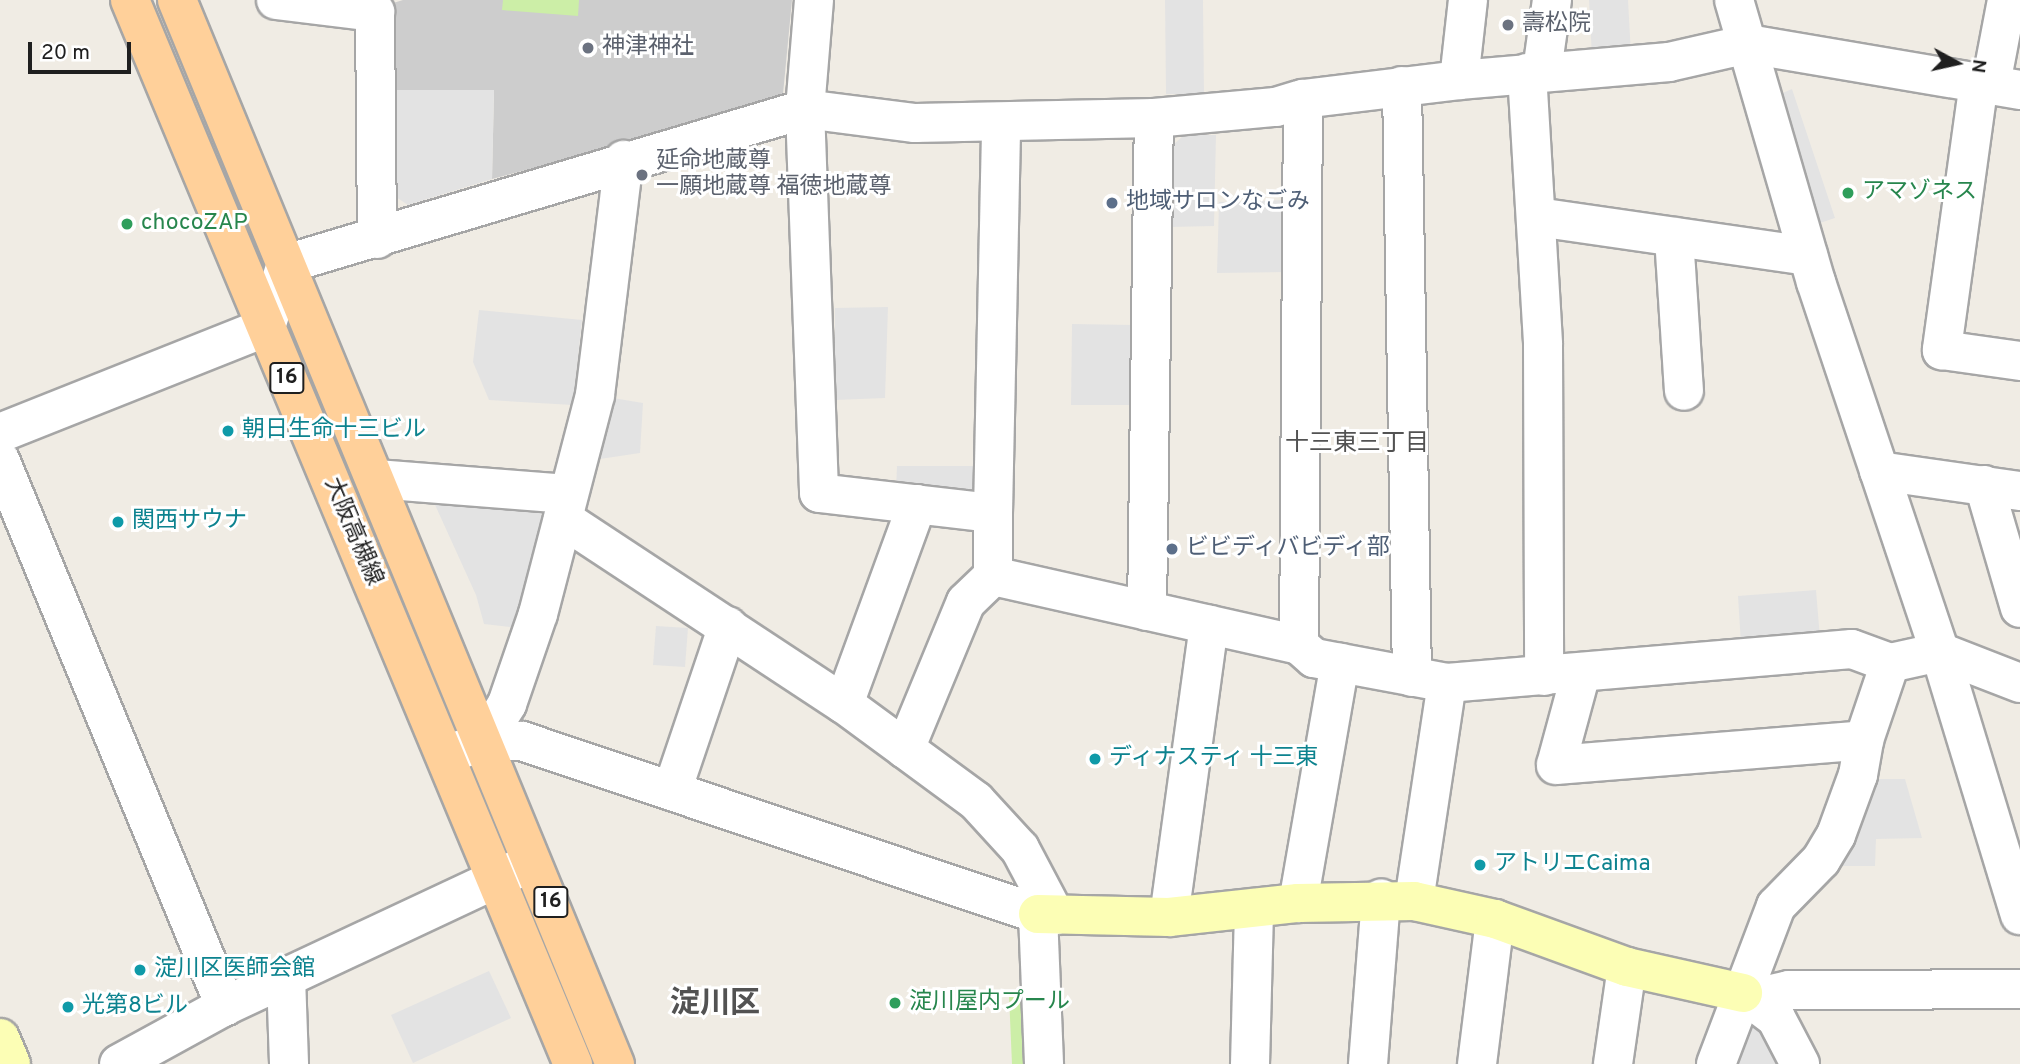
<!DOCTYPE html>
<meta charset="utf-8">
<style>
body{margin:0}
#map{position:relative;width:2020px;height:1064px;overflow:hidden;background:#f0ece4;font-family:Overpass,"Noto Sans JP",sans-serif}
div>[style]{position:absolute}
.religious>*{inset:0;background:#cdcdcd}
.grass>*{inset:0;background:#cceea7}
.parking>*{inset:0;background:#e3e3e3}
.roads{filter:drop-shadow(2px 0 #a6a6a6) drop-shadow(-2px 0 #a6a6a6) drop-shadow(0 2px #a6a6a6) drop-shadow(0 -2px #a6a6a6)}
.street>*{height:38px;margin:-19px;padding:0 19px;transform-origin:19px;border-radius:19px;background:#fff}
.secondary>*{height:38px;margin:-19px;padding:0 19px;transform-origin:19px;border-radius:19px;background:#fcfeb5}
.primary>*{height:38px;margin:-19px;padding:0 19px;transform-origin:19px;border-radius:19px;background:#ffd09a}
.dots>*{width:19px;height:19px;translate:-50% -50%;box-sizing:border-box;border:4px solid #fff;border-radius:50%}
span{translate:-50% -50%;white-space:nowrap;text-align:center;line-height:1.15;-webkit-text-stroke:6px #fff;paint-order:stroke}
.shield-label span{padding:2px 5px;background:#fff;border:2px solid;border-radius:5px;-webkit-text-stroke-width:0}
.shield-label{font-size:21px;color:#1f1f1f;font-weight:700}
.worship-label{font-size:23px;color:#5b616d}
.left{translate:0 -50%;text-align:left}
.leisure-label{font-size:23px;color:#27864d}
.service-label{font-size:23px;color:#4e5e75}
.culture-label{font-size:23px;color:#0d838f}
.street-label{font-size:23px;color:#1f1f1f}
.neighbourhood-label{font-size:24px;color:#525252}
.district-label{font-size:30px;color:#525252;font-weight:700}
.north{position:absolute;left:1922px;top:28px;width:70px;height:70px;-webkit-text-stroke:5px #fff;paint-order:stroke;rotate:98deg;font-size:19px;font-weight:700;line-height:28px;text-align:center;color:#1f1f1f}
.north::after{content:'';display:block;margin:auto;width:24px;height:32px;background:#1f1f1f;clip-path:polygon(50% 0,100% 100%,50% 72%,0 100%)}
.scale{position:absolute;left:28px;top:42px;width:103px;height:32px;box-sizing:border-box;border:4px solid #1f1f1f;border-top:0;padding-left:9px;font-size:21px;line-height:24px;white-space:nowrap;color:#1f1f1f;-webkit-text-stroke:5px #fff;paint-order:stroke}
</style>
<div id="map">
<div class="religious">
<i style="clip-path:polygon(403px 0,792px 0,783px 94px,777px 104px,492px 179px,494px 91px,389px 90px,387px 5px)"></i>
</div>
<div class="grass">
<i style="clip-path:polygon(503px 0,579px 0,578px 16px,502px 10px)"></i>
<i style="clip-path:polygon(1024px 994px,1028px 1064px,1012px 1064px,1009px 995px)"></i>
</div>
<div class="parking">
<i style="clip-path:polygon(1165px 0,1203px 0,1204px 94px,1166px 94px)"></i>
<i style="clip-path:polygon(1589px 0,1628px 0,1631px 55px,1592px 57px)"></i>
<i style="clip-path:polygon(1792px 89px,1835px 218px,1820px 223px,1778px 95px)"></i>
<i style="clip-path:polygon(389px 90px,494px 90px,492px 179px,408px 205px,387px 191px)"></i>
<i style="clip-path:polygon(1184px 135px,1216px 135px,1214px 226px,1170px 227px,1172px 146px)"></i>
<i style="clip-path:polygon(1288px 200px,1288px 272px,1217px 273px,1219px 202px)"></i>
<i style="clip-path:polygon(888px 307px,885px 398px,835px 400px,835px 308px)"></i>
<i style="clip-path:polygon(479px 310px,582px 320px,573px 405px,489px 400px,473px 362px)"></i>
<i style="clip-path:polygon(1072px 324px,1134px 325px,1134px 405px,1071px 405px)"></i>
<i style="clip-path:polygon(613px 398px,643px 403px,640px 453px,593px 460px)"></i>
<i style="clip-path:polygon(897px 466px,979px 466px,976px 486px,966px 497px,896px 489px)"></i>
<i style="clip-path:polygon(431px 496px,543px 505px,529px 594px,518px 628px,484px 624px,476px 595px)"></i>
<i style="clip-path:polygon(1816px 590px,1820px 638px,1741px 644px,1738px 596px)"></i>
<i style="clip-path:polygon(656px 626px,688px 628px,685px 667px,653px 665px)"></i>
<i style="clip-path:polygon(1873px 779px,1905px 779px,1922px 838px,1876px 839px,1875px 866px,1837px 866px)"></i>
<i style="clip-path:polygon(489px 971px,511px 1018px,413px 1063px,391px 1015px)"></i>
<i style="clip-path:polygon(1756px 1024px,1777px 1055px,1781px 1064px,1736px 1064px,1747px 1029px)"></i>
</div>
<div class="roads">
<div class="street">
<i style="left:276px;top:0;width:100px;rotate:6.9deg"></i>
<i style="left:375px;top:12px;width:227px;rotate:89.5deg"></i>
<i style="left:814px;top:0;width:109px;rotate:94.7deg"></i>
<i style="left:805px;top:109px;width:384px;rotate:87.9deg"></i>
<i style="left:819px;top:493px;width:175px;rotate:6.6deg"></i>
<i style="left:993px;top:513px;width:63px;rotate:90deg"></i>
<i style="left:993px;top:576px;width:314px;rotate:12.7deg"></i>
<i style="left:1299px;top:645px;width:20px;rotate:41deg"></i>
<i style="left:1314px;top:658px;width:135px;rotate:10.6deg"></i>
<i style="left:1447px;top:683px;width:406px;rotate:-4.8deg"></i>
<i style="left:1852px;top:649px;width:40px;rotate:20.2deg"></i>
<i style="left:1890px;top:663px;width:51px;rotate:-12.4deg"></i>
<i style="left:1940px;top:652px;width:86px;rotate:21.2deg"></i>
<i style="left:1734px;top:0;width:294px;rotate:73.8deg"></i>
<i style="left:1816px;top:282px;width:390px;rotate:71.5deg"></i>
<i style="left:1940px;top:652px;width:275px;rotate:73.1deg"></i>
<i style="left:1542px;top:71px;width:72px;rotate:-82deg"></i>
<i style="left:1527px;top:73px;width:272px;rotate:86.6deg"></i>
<i style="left:1543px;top:345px;width:331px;rotate:89.8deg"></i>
<i style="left:1459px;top:80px;width:81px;rotate:-83.6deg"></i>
<i style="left:1979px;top:82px;width:271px;rotate:97.9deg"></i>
<i style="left:1942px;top:350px;width:79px;rotate:8deg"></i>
<i style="left:1991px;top:84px;width:86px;rotate:-79.2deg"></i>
<i style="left:1402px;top:86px;width:591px;rotate:89.03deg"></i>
<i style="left:1537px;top:217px;width:274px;rotate:8.2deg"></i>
<i style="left:1674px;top:237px;width:154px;rotate:86.3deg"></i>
<i style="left:0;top:433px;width:286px;rotate:-21.7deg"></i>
<i style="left:266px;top:327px;width:66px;rotate:-72.4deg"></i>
<i style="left:286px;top:264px;width:542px;rotate:-16.63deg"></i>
<i style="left:805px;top:109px;width:111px;rotate:7.3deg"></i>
<i style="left:915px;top:123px;width:239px;rotate:-1.2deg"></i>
<i style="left:1154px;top:118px;width:122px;rotate:-5.2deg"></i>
<i style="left:1276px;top:107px;width:28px;rotate:-17deg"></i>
<i style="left:1303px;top:99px;width:157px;rotate:-6.9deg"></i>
<i style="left:1459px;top:80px;width:211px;rotate:-4.9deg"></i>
<i style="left:1669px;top:62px;width:81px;rotate:-12.8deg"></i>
<i style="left:1748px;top:44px;width:276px;rotate:9.6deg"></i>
<i style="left:0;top:460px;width:591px;rotate:67.6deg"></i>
<i style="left:1879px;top:471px;width:142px;rotate:8.1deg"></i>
<i style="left:376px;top:479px;width:192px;rotate:4.5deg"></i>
<i style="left:1984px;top:485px;width:128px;rotate:73.7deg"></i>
<i style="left:993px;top:513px;width:390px;rotate:-88.8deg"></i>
<i style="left:563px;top:519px;width:336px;rotate:33.4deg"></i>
<i style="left:844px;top:704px;width:164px;rotate:36.3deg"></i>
<i style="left:976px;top:801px;width:65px;rotate:47.5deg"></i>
<i style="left:1020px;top:849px;width:75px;rotate:62.1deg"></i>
<i style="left:1147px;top:611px;width:493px;rotate:-89.2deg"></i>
<i style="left:1299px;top:645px;width:546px;rotate:-89.58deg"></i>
<i style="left:1581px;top:673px;width:95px;rotate:105.2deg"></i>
<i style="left:1556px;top:765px;width:309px;rotate:-4.6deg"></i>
<i style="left:844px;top:704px;width:213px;rotate:-69.9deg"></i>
<i style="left:484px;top:741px;width:44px;rotate:-58.1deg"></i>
<i style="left:507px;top:704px;width:95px;rotate:-71deg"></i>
<i style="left:538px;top:614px;width:226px;rotate:-75.4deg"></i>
<i style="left:595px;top:395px;width:237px;rotate:-83deg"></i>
<i style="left:905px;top:749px;width:159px;rotate:-67.5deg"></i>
<i style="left:966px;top:602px;width:37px;rotate:-44deg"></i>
<i style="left:454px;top:752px;width:32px;rotate:-20deg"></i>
<i style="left:484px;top:741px;width:38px"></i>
<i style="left:522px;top:741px;width:544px;rotate:18.53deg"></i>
<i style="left:1038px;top:914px;width:150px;rotate:87.7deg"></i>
<i style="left:672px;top:791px;width:174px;rotate:-71.3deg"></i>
<i style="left:1414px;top:901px;width:220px;rotate:-81.4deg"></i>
<i style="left:1298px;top:903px;width:244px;rotate:-80.1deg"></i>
<i style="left:1169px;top:917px;width:295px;rotate:-82.2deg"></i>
<i style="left:286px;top:977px;width:87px;rotate:88deg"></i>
<i style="left:1743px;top:993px;width:41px;rotate:37.1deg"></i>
<i style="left:1776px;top:1018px;width:52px;rotate:62.4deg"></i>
<i style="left:1754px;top:998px;width:36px;rotate:-13deg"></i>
<i style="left:1789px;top:990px;width:231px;rotate:-0.2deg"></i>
<i style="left:119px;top:1064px;width:121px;rotate:-28.7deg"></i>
<i style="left:225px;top:1006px;width:332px;rotate:-25.1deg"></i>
<i style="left:1250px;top:1064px;width:156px;rotate:-88.5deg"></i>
<i style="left:1368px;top:1064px;width:166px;rotate:-85.5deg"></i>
<i style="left:1477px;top:1064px;width:146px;rotate:-82.9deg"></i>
<i style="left:1613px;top:1064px;width:98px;rotate:-81.8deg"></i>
<i style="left:1716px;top:1064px;width:169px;rotate:-69.2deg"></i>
<i style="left:1776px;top:906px;width:64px;rotate:-45.6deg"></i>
<i style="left:1821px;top:860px;width:29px;rotate:-59deg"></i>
<i style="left:1836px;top:835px;width:64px;rotate:-69.9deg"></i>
<i style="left:1858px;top:775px;width:36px;rotate:-80deg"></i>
<i style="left:1864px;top:740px;width:81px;rotate:-71.3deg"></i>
</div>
<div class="secondary">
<i style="left:1038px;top:914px;width:131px;rotate:1.3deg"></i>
<i style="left:1169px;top:917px;width:130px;rotate:-6.2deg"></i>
<i style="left:1298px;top:903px;width:116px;rotate:-1deg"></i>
<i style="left:1414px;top:901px;width:83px;rotate:12.5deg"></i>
<i style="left:1495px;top:919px;width:140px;rotate:20deg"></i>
<i style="left:1627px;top:967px;width:119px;rotate:12.6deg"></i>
<i style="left:0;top:1038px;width:28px;rotate:67deg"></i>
</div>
<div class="primary">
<i style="left:130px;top:0;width:1153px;rotate:67.4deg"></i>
<i style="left:177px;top:0;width:1151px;rotate:67.63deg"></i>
</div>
</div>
<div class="dots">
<i style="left:1508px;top:25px;background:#6b7280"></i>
<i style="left:588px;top:48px;background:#6b7280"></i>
<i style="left:642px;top:175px;background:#6b7280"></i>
<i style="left:1848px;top:193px;background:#2e9e5b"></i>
<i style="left:1112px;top:203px;background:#5c6f8a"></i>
<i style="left:127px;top:224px;background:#2e9e5b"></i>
<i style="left:228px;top:431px;background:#0f9aa8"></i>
<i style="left:118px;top:522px;background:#0f9aa8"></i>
<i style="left:1172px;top:549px;background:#5c6f8a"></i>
<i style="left:1095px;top:759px;background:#0f9aa8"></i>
<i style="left:1480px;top:865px;background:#0f9aa8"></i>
<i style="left:140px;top:970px;background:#0f9aa8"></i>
<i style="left:895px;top:1003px;background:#2e9e5b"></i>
<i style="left:68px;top:1007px;background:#0f9aa8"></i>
</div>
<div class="shield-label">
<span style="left:287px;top:378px">16</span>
<span style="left:551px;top:902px">16</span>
</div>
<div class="worship-label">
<span class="left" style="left:1522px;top:25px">壽松院</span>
<span class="left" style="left:602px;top:48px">神津神社</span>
<span class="left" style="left:656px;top:175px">延命地蔵尊<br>一願地蔵尊 福徳地蔵尊</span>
</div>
<div class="leisure-label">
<span class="left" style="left:1862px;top:193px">アマゾネス</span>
<span class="left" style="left:141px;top:224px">chocoZAP</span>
<span class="left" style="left:909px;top:1003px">淀川屋内プール</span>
</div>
<div class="service-label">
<span class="left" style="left:1126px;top:203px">地域サロンなごみ</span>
<span class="left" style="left:1186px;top:549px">ビビディバビディ部</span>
</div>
<div class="culture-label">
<span class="left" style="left:242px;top:431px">朝日生命十三ビル</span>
<span class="left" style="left:132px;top:522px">関西サウナ</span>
<span class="left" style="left:1109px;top:759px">ディナスティ 十三東</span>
<span class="left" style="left:1494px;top:865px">アトリエCaima</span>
<span class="left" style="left:154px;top:970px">淀川区医師会館</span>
<span class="left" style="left:82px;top:1007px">光第8ビル</span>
</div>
<div class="street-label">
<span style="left:352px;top:532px;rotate:67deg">大阪高槻線</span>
</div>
<div class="neighbourhood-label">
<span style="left:1357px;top:445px">十三東三丁目</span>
</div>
<div class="district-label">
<span style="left:715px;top:1005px">淀川区</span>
</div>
<div class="north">N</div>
<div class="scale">20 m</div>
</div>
